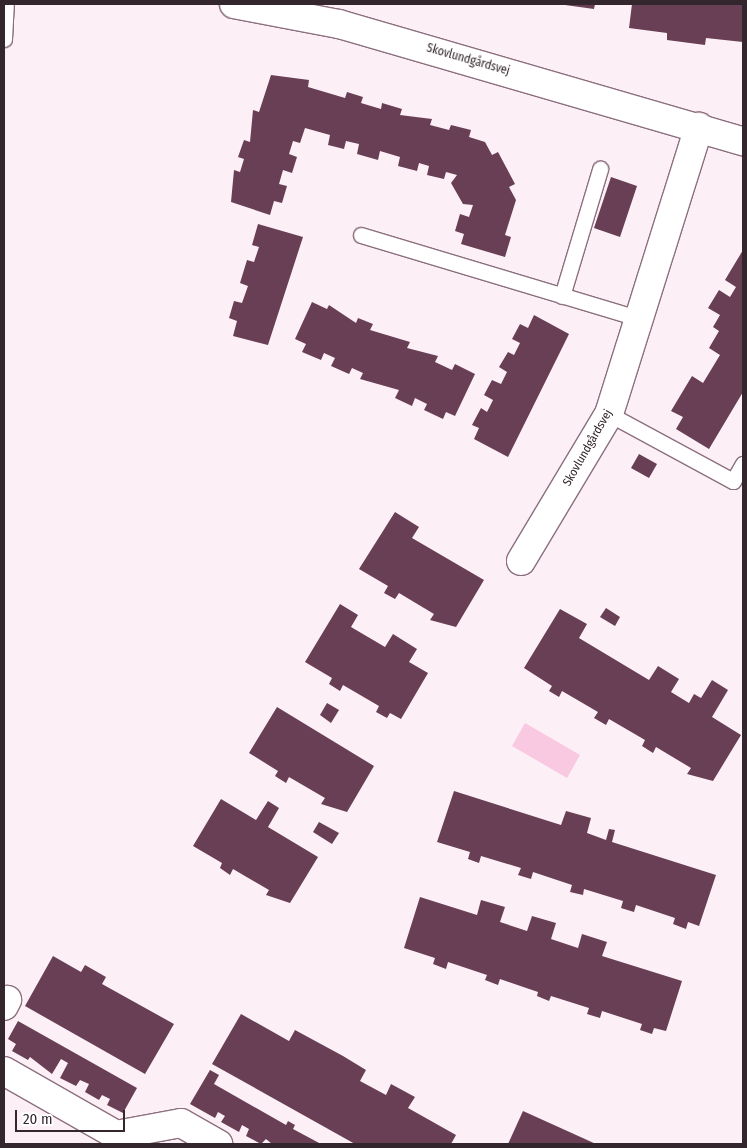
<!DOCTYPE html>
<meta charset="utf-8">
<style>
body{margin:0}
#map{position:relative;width:747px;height:1148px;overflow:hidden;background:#fdeff6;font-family:"Fira Sans Condensed",sans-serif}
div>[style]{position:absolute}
.green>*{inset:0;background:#f8c9e1}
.building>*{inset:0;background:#683f55}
.roads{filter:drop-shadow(1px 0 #8c6f7e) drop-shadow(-1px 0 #8c6f7e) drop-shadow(0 1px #8c6f7e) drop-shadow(0 -1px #8c6f7e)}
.lane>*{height:15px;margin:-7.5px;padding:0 7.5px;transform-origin:7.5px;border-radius:7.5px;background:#fff}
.street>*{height:28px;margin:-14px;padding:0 14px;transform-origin:14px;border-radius:14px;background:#fff}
span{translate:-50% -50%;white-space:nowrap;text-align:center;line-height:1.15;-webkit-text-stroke:5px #fff;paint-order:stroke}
.street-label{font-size:12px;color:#33272d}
.frame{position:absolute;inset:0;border:5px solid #33272d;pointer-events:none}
.scale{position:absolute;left:15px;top:1110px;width:110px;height:22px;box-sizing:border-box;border:2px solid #33272d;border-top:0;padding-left:6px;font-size:15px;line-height:18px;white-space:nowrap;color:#33272d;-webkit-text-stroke:4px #fff;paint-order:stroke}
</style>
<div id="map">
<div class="green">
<i style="clip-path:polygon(525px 723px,580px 755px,567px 778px,512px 746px)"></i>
</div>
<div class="building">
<i style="clip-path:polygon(558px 4px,595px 4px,594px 9px)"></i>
<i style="clip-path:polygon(632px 4px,743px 4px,743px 42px,706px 38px,705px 45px,667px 40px,667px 33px,629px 28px)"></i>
<i style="clip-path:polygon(271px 75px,309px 80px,308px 87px,345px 98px,347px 92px,363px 97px,361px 103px,381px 109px,382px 103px,402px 109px,400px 115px,432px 119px,430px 125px,449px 130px,451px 125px,471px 130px,469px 137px,485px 142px,492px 155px,498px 152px,515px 184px,509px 187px,516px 200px,505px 235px,511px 237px,505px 257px,461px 244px,464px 234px,455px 231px,460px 214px,469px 217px,473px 205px,463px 204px,451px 183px,457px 175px,446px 172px,444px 179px,427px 175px,429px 166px,419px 163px,417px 171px,398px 166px,400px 157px,380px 151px,378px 160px,357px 154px,359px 144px,346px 141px,344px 149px,328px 145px,330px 135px,305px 128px,300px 143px,293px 141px,289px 154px,297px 157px,292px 173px,283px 170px,279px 184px,287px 186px,282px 203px,274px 201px,270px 215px,231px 202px,234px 170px,240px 172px,244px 159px,238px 157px,244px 140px,250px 142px,253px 110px,259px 112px)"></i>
<i style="clip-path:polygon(611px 177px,637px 186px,620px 237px,594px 228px)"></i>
<i style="clip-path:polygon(258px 224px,303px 237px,268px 345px,233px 336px,237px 321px,229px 318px,234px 301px,242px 303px,248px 286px,240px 283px,247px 260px,254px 262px,259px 247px,252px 245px)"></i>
<i style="clip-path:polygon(743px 250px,743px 392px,709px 449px,676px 429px,683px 417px,671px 411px,692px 376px,703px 383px,720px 355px,709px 348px,719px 331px,713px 327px,720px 315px,708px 308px,719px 290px,730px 297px,736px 287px,725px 280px)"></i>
<i style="clip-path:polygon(312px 302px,327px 309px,329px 305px,356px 323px,358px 318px,373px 324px,370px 330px,410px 342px,407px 348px,438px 356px,435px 362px,452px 370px,455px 364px,475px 374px,455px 416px,446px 412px,443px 419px,424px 410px,427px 404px,415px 398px,412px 406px,395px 398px,399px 390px,360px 379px,363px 373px,352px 368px,349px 374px,331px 366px,335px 358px,324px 353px,321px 360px,302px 352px,306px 344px,295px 339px)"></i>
<i style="clip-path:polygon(534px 315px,569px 334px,508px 457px,474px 439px,479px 428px,472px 425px,481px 408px,487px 412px,493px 400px,484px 395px,492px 380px,501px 384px,507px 372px,499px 367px,508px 352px,514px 355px,520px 343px,512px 339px,520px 324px,528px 328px)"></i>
<i style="clip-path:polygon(639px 454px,657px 464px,649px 478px,631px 468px)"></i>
<i style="clip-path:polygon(395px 512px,419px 527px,412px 538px,484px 580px,456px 627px,430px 620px,434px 614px,399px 593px,395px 599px,384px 593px,388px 586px,359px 569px)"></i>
<i style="clip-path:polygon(340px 604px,358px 615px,351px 627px,385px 647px,393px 634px,417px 649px,409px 662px,428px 673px,401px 719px,390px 713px,387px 718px,376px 712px,379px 706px,343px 685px,340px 691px,329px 684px,332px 678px,305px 662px)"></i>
<i style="clip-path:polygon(606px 608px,620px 617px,615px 626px,600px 617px)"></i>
<i style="clip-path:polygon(560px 609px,587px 624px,579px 638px,649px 680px,658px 666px,679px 679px,671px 692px,689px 703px,694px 694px,701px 698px,712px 680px,728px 690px,712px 717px,741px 735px,713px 781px,687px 774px,691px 768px,656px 747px,653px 753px,642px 746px,645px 740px,609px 719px,606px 725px,594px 718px,598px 712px,562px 691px,559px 697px,549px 691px,552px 686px,524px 668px)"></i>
<i style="clip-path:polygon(327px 703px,339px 710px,331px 723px,320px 715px)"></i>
<i style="clip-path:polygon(277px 707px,374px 766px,347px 812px,321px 804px,325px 798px,289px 777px,286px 783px,275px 776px,278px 771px,249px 753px)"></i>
<i style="clip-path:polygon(454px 791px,561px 825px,566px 811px,591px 818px,587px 833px,606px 840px,609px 829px,615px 830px,612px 842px,716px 875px,699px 926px,688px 922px,686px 929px,673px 924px,675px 918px,636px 905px,634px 912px,621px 908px,623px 901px,584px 889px,583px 895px,570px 892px,572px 885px,533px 872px,531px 879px,518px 875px,521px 868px,481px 856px,479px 863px,468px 859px,470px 852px,437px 842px)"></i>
<i style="clip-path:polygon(221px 799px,256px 820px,268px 801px,279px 808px,268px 827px,318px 857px,290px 903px,266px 895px,269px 890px,233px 869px,230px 875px,220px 868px,222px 863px,193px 846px)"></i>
<i style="clip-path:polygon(319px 822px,339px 833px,332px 844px,313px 832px)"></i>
<i style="clip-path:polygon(420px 897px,477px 915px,481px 900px,505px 907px,500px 922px,527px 931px,532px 916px,556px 923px,551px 939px,578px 948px,582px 934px,607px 942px,602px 956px,682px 981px,666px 1031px,654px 1028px,652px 1034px,640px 1030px,642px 1024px,602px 1011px,600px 1018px,587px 1014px,589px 1008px,551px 996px,549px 1001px,537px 996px,538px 992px,500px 979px,498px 985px,485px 980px,487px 975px,448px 962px,446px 969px,433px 964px,435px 958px,404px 948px)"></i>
<i style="clip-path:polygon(53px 956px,81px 972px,85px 965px,106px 977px,102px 984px,174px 1024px,145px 1074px,25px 1006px)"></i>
<i style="clip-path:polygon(241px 1014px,289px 1041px,295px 1030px,343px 1056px,366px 1070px,360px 1081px,386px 1095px,391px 1084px,415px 1097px,408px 1108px,456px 1135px,451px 1144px,355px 1144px,212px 1064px)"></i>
<i style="clip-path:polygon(18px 1021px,137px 1088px,123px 1113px,107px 1105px,110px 1099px,102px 1095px,99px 1100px,85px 1092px,89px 1084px,80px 1080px,76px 1086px,60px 1078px,68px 1063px,61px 1059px,52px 1074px,30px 1057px,28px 1060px,12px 1051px,16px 1044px,8px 1039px)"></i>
<i style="clip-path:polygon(210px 1070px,219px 1075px,214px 1084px,286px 1125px,288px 1121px,295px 1125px,293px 1129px,321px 1144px,272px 1144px,266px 1139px,261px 1144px,246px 1136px,249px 1129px,242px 1125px,239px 1132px,221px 1122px,225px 1116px,218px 1112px,215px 1118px,190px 1104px)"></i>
<i style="clip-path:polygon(523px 1111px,596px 1144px,508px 1144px)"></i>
</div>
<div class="roads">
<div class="lane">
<i style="left:4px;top:39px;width:35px;rotate:-87deg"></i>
<i style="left:361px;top:235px;width:292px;rotate:16.7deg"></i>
<i style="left:562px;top:296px;width:133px;rotate:-73.3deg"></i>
<i style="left:609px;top:414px;width:141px;rotate:28.4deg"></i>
<i style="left:733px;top:481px;width:20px;rotate:-60deg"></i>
</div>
<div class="street">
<i style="left:234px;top:4px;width:107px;rotate:10.8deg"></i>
<i style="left:339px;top:24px;width:421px;rotate:16.2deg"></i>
<i style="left:521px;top:561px;width:171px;rotate:-59.1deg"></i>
<i style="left:609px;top:414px;width:301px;rotate:-72.6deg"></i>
<i style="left:4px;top:1006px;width:7px;rotate:-63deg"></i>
<i style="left:4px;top:1071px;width:129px;rotate:29.7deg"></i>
<i style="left:116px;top:1135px;width:66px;rotate:-10.5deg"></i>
<i style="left:181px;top:1123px;width:43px;rotate:29.6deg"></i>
</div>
</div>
<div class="street-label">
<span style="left:468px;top:60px;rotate:16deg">Skovlundgårdsvej</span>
<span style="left:588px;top:448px;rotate:-60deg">Skovlundgårdsvej</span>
</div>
<div class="frame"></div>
<div class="scale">20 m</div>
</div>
